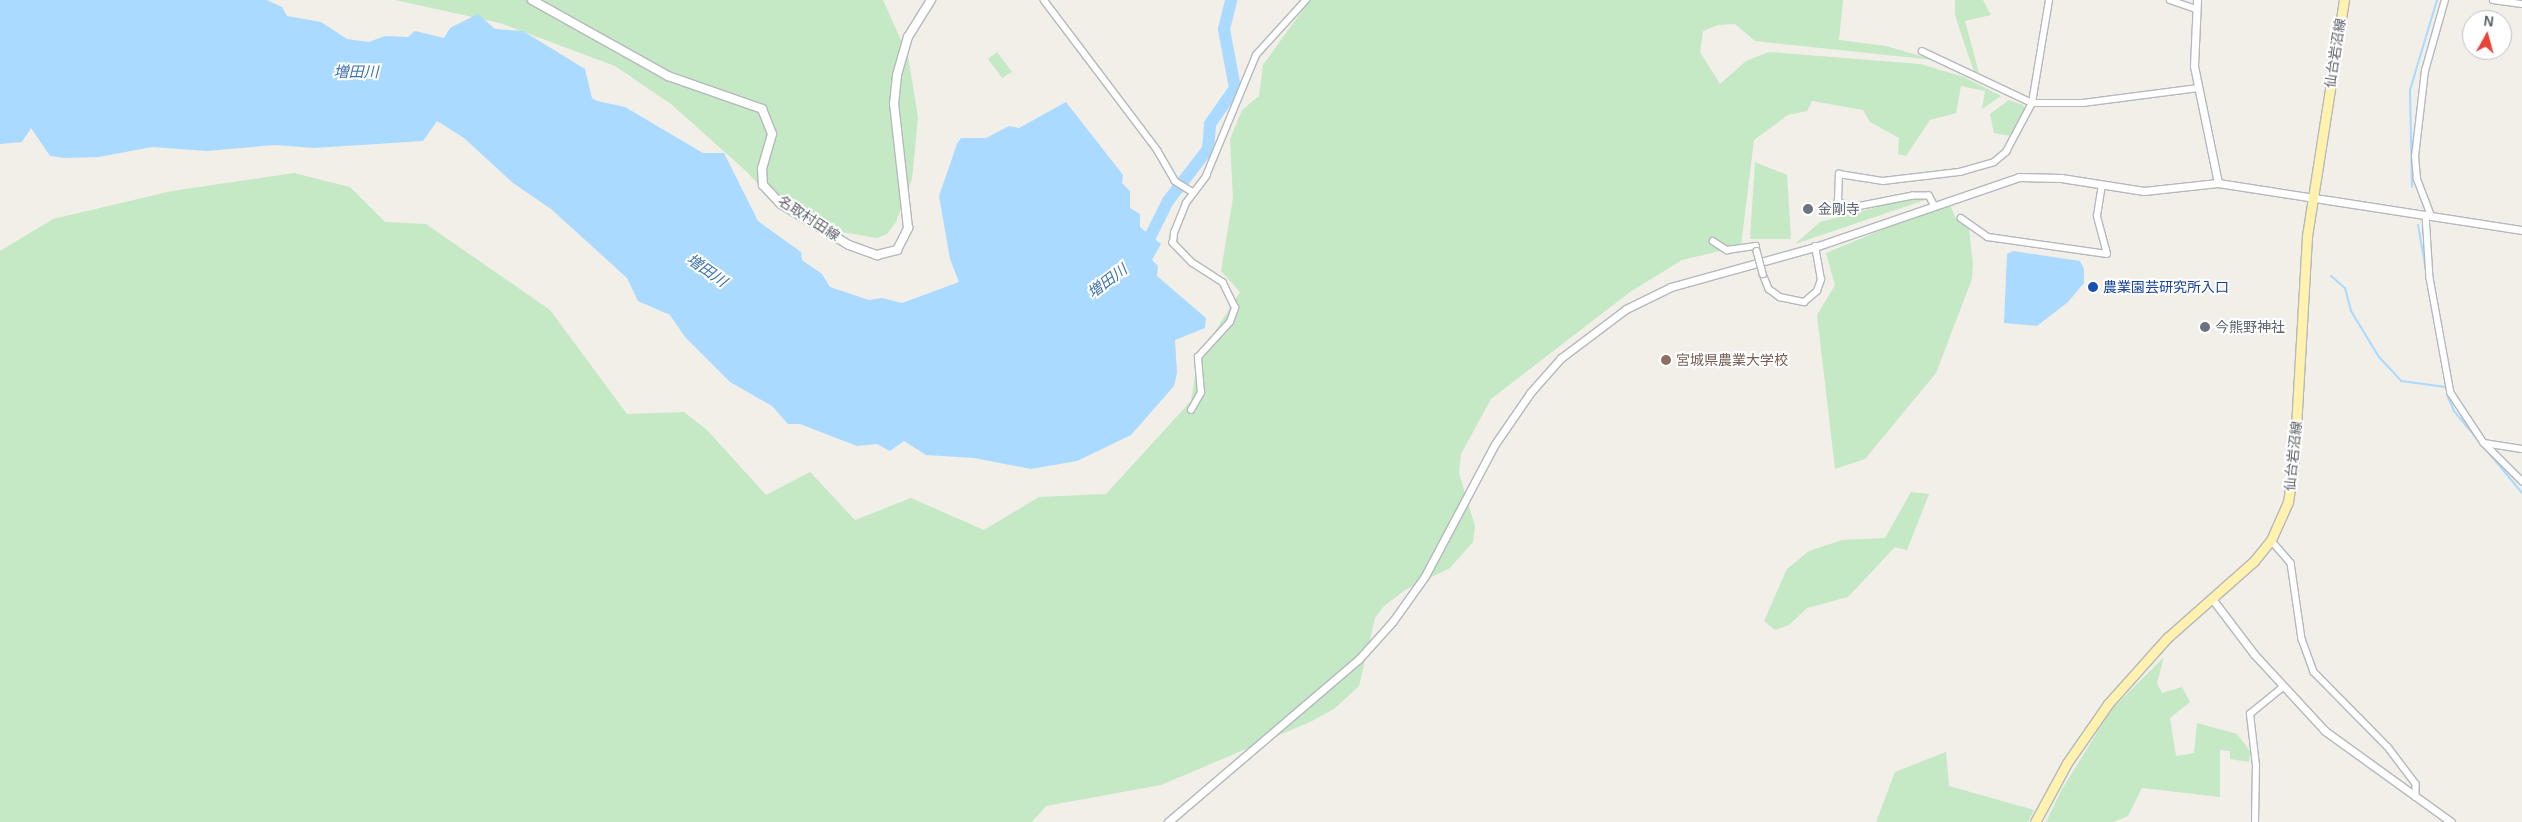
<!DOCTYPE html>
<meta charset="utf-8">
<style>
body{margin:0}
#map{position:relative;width:2522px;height:822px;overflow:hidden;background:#f1efe8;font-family:Arial,"Noto Sans JP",sans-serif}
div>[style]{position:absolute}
.green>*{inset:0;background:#c5e8c5}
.water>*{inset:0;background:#aadaff}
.stream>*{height:2px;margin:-1px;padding:0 1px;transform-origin:1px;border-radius:1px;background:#aadaff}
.river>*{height:12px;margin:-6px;padding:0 6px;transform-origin:6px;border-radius:6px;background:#aadaff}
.roads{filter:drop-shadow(1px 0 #b5b8bc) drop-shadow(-1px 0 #b5b8bc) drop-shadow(0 1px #b5b8bc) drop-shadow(0 -1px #b5b8bc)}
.minor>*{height:5.5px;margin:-2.75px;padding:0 2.75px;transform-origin:2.75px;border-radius:2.75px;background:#fff}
.tertiary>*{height:7px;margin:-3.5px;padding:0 3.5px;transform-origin:3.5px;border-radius:3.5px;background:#fff}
.secondary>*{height:8px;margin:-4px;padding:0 4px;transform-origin:4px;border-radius:4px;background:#fff}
.primary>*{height:9px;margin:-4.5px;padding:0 4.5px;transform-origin:4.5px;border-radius:4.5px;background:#fff2af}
.bridges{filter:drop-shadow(1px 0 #b5b8bc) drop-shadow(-1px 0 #b5b8bc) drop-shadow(0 1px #b5b8bc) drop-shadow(0 -1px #b5b8bc)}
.minor-bridge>*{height:5.5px;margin:-2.75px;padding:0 2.75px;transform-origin:2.75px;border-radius:2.75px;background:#fff}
.dots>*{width:14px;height:14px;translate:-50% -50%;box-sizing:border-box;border:2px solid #fff;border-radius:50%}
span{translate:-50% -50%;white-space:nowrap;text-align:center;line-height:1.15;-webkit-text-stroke:4px #fff;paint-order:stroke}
.street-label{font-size:14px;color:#5f6368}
.worship-label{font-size:14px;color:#5b616d}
.left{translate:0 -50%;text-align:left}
.transit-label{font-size:14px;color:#164399}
.education-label{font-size:14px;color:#785e54}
.water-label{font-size:15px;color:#4174aa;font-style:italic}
.north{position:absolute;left:2462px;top:10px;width:50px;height:50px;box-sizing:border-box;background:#fff;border:1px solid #bfc1c3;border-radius:50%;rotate:7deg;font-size:14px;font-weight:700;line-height:20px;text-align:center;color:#5f6368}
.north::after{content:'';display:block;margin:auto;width:18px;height:22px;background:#ea4335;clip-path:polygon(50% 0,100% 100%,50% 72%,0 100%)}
</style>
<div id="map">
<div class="green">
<i style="clip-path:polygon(395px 0,883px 0,908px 56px,918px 117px,912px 179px,896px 222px,887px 234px,877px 238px,842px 232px,798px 216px,774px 201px,747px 172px,671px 104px,615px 66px,500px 23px)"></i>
<i style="clip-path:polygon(1310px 0,1843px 0,1839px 40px,1886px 46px,1934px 60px,1755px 41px,1735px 24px,1718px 25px,1703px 31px,1700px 52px,1720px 84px,1746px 61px,1769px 52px,1920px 64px,1964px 77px,2001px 96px,1982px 109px,1985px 91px,1961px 86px,1956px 113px,1930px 120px,1906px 156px,1898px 154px,1899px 138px,1870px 122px,1863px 110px,1812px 101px,1807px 111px,1788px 115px,1754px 140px,1741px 246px,1682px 260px,1630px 292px,1491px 399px,1461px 454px,1459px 473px,1475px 526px,1473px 542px,1450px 568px,1405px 590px,1384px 606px,1375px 618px,1359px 686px,1334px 709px,1310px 722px,1161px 785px,1046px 806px,1032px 822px,0 822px,0 251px,53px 219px,172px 191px,294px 173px,350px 187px,385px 222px,426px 224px,550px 310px,627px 414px,684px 412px,707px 430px,766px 495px,810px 472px,855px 520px,911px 498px,984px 530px,1039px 497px,1106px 494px,1191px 401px,1198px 358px,1240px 292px,1221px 271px,1233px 198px,1230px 139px,1242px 110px,1259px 96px,1263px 65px)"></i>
<i style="clip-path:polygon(1955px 0,1983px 0,1991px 15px,1965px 21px,1979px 73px,1974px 71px,1965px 46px,1955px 15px)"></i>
<i style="clip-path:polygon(997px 52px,1012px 72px,1002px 78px,988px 59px)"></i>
<i style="clip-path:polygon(2009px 100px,2023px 105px,2026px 110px,2010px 136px,1994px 133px,1990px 114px)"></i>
<i style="clip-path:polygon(1755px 162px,1787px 175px,1791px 239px,1750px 239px)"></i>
<i style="clip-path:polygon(1908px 199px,1925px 200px,1795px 244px,1820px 222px)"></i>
<i style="clip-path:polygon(1949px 202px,1956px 219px,1969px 229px,1973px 264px,1972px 279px,1936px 373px,1865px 459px,1835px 469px,1817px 315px,1835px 285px,1826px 253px)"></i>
<i style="clip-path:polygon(1911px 492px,1929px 494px,1907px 550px,1895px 547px,1848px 597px,1807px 608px,1789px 625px,1775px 630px,1764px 621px,1787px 569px,1809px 551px,1842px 540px,1885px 538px)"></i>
<i style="clip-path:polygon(2164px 657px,2157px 683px,2162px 693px,2182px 687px,2190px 702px,2170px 718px,2176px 756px,2194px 753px,2197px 723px,2237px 734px,2250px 751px,2249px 762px,2230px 759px,2230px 751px,2220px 750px,2220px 797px,2142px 788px,2128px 816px,2113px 822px,2046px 822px,2062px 789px,2111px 710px)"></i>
<i style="clip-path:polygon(1946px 752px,1949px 786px,2034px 810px,2028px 822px,1876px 822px,1895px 772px)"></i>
</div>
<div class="water">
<i style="clip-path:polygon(0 0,267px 0,282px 7px,287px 16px,321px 22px,347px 39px,369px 42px,385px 36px,408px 37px,415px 31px,444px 38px,450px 28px,478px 14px,495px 29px,523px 31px,585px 69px,592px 98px,597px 101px,625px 107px,703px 153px,724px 153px,758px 221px,801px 252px,802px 260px,822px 274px,830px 287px,869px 300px,882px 298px,902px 303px,959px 282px,950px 259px,939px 196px,957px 144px,961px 138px,986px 138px,1009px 126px,1019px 128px,1066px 102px,1123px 175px,1122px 183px,1130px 191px,1130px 208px,1140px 214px,1140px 227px,1161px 244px,1152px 260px,1158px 266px,1157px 276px,1206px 318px,1205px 328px,1175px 340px,1177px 373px,1174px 386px,1131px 435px,1077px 461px,1031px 469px,974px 458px,926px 455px,904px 441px,890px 451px,877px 444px,857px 446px,800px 424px,788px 424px,772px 406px,730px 382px,685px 337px,670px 315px,638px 301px,627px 278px,551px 209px,513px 183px,464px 138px,437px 121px,423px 141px,314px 148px,275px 145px,207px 151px,152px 147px,99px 157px,65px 158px,50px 156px,31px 128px,22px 142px,0 144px)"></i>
<i style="clip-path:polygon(2013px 251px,2080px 261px,2084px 269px,2084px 283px,2068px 302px,2037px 326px,2004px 323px,2007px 254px)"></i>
</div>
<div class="stream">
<i style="left:2412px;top:187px;width:97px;rotate:-91.2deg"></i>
<i style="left:2410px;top:90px;width:94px;rotate:-73.3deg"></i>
<i style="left:2418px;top:225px;width:175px;rotate:80.1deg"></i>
<i style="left:2448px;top:397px;width:15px;rotate:67deg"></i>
<i style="left:2454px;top:411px;width:107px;rotate:50.3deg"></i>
<i style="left:2331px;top:276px;width:18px;rotate:41deg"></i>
<i style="left:2345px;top:288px;width:24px;rotate:75deg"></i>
<i style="left:2351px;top:311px;width:54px;rotate:58.7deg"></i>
<i style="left:2379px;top:357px;width:33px;rotate:47deg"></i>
<i style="left:2401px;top:381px;width:45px;rotate:7.6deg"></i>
</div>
<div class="river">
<i style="left:1143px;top:251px;width:56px;rotate:-63.4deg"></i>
<i style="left:1168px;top:201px;width:66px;rotate:-52.4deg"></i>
<i style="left:1208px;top:149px;width:25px;rotate:-85deg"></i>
<i style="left:1210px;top:124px;width:44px;rotate:-55.2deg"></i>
<i style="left:1235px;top:88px;width:60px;rotate:-100.6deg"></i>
<i style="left:1224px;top:29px;width:30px;rotate:-76deg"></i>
</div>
<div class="roads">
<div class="minor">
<i style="left:1044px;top:0;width:189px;rotate:52.9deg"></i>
<i style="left:1158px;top:151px;width:34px;rotate:60deg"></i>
<i style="left:1175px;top:181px;width:22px;rotate:32deg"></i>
<i style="left:2170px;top:0;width:28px;rotate:19deg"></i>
<i style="left:2493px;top:0;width:29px;rotate:8deg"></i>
<i style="left:1922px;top:51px;width:122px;rotate:25.3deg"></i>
<i style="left:2032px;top:103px;width:51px"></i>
<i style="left:2083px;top:103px;width:116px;rotate:-7.4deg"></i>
<i style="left:1933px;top:204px;width:9px;rotate:-117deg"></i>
<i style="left:1929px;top:196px;width:16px;rotate:180deg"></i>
<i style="left:1913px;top:196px;width:67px;rotate:168.9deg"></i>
<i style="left:1847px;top:209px;width:12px;rotate:-138deg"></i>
<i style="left:1838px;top:201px;width:27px;rotate:-88deg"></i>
<i style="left:1839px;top:174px;width:45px;rotate:9deg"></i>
<i style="left:1883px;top:181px;width:78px;rotate:-6.7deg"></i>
<i style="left:1960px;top:172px;width:35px;rotate:-16deg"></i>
<i style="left:1994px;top:162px;width:16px;rotate:-40deg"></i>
<i style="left:2006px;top:152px;width:55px;rotate:-62deg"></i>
<i style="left:2032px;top:103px;width:104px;rotate:-80.6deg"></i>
<i style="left:2426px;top:215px;width:63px;rotate:86.4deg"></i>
<i style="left:2430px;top:278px;width:117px;rotate:79.7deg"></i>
<i style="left:2451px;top:393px;width:60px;rotate:56.6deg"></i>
<i style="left:2484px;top:443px;width:54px;rotate:45deg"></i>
<i style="left:2431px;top:216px;width:40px;rotate:-111deg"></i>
<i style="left:2417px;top:179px;width:22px;rotate:-95deg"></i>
<i style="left:2415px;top:157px;width:87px;rotate:-83.4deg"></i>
<i style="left:2425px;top:71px;width:74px;rotate:-74.3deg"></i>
<i style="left:1961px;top:218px;width:33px;rotate:35deg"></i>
<i style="left:1988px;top:237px;width:120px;rotate:8.1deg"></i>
<i style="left:2107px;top:254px;width:39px;rotate:-105deg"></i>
<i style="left:2097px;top:216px;width:31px;rotate:-81deg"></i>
<i style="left:1713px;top:241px;width:17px;rotate:33deg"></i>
<i style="left:1727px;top:250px;width:29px;rotate:-8deg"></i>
<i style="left:1756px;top:246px;width:5px;rotate:79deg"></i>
<i style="left:1763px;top:274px;width:16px;rotate:68deg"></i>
<i style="left:1769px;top:289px;width:14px;rotate:36deg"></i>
<i style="left:1780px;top:297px;width:25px;rotate:12deg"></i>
<i style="left:1804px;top:302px;width:17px;rotate:-40deg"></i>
<i style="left:1817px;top:291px;width:12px;rotate:-70deg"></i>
<i style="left:1821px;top:280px;width:34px;rotate:-100deg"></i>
<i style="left:1191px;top:410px;width:20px;rotate:-60deg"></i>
<i style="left:1201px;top:393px;width:36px;rotate:-95deg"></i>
<i style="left:1198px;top:357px;width:47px;rotate:-47.6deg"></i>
<i style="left:1230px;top:322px;width:15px;rotate:-70deg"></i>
<i style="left:1235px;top:308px;width:28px;rotate:-116deg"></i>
<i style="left:1223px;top:283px;width:37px;rotate:-147deg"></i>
<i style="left:1192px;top:263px;width:28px;rotate:-134deg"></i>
<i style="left:1173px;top:243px;width:10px;rotate:-84deg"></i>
<i style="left:1174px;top:233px;width:32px;rotate:-68deg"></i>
<i style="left:1186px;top:203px;width:34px;rotate:-53deg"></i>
<i style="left:1206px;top:176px;width:131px;rotate:-67.5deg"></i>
<i style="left:1256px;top:55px;width:74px;rotate:-47.7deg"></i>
<i style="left:2484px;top:443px;width:38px;rotate:9deg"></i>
<i style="left:2271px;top:540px;width:30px;rotate:49deg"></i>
<i style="left:2291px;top:563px;width:77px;rotate:81.8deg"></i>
<i style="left:2302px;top:639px;width:35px;rotate:70deg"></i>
<i style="left:2314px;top:672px;width:105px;rotate:45.4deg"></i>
<i style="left:2388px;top:747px;width:46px;rotate:52.9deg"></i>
<i style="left:2416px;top:784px;width:13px;rotate:90deg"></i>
<i style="left:2255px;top:822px;width:56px;rotate:-89deg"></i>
<i style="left:2256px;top:766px;width:52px;rotate:-96.6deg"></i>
<i style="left:2250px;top:714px;width:43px;rotate:-39.3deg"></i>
</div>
<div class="tertiary">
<i style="left:2197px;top:0;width:66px;rotate:92.6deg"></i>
<i style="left:2194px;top:66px;width:119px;rotate:78.4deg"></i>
<i style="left:2213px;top:600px;width:68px;rotate:52.8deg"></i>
<i style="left:2254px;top:654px;width:105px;rotate:47.3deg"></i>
<i style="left:2325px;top:731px;width:155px;rotate:35.8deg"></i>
<i style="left:1168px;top:822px;width:250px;rotate:-40.5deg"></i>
<i style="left:1358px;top:660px;width:52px;rotate:-48.1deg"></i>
<i style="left:1393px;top:621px;width:55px;rotate:-54.6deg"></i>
<i style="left:1425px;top:576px;width:149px;rotate:-62.1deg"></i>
<i style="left:1495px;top:444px;width:62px;rotate:-55.5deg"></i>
<i style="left:1530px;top:393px;width:47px;rotate:-48.5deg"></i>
<i style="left:1561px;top:358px;width:81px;rotate:-37deg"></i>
<i style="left:1626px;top:309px;width:50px;rotate:-26.1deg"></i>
<i style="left:1671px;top:287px;width:149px;rotate:-15.5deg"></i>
<i style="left:1815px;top:247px;width:216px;rotate:-18.9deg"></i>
<i style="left:2019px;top:177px;width:42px;rotate:1.4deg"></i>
<i style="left:2061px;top:178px;width:84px;rotate:8.9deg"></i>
<i style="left:2144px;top:191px;width:74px;rotate:-6.2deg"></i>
<i style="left:2218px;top:183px;width:308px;rotate:8.8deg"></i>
</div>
<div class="secondary">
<i style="left:532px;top:0;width:156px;rotate:29.2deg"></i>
<i style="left:668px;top:76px;width:100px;rotate:19.3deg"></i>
<i style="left:762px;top:109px;width:27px;rotate:68deg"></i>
<i style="left:772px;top:134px;width:35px;rotate:106deg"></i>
<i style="left:762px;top:168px;width:17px;rotate:87deg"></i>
<i style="left:763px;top:185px;width:26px;rotate:47deg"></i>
<i style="left:781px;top:204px;width:79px;rotate:31.1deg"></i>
<i style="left:849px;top:245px;width:30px;rotate:20deg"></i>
<i style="left:877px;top:255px;width:21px;rotate:-14deg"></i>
<i style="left:897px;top:250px;width:25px;rotate:-63deg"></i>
<i style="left:908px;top:228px;width:125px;rotate:-96.4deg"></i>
<i style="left:894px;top:104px;width:29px;rotate:-84deg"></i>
<i style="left:897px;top:75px;width:40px;rotate:-74deg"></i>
<i style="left:908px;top:37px;width:44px;rotate:-58.1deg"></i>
</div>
<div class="primary">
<i style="left:2035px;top:822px;width:67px;rotate:-61.5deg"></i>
<i style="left:2067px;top:763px;width:72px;rotate:-55.2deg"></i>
<i style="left:2108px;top:704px;width:89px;rotate:-48.2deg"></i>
<i style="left:2167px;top:638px;width:116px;rotate:-41.5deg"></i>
<i style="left:2254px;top:561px;width:27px;rotate:-51deg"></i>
<i style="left:2271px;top:540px;width:42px;rotate:-65.9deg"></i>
<i style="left:2288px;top:502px;width:40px;rotate:-81.5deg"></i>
<i style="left:2294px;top:462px;width:226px;rotate:-86.7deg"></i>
<i style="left:2307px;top:236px;width:239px;rotate:-81.1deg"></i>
</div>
</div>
<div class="bridges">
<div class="minor-bridge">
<i style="left:1757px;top:251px;width:24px;rotate:75deg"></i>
</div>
</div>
<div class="dots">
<i style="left:1808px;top:209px;background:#6b7280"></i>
<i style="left:2093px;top:287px;background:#1a4fb4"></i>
<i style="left:2205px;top:327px;background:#6b7280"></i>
<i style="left:1666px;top:360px;background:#8d6e63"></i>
</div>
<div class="street-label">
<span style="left:2335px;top:53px;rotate:-81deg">仙台岩沼線</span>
<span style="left:809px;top:218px;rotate:33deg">名取村田線</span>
<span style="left:2293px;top:456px;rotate:-84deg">仙台岩沼線</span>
</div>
<div class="worship-label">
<span class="left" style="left:1818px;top:209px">金剛寺</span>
<span class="left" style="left:2215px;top:327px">今熊野神社</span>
</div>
<div class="transit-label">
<span class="left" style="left:2103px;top:287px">農業園芸研究所入口</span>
</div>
<div class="education-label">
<span class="left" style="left:1676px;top:360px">宮城県農業大学校</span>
</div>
<div class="water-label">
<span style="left:356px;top:72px">増田川</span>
<span style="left:707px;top:270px;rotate:35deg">増田川</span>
<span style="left:1107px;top:281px;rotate:-37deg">増田川</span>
</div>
<div class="north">N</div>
</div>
